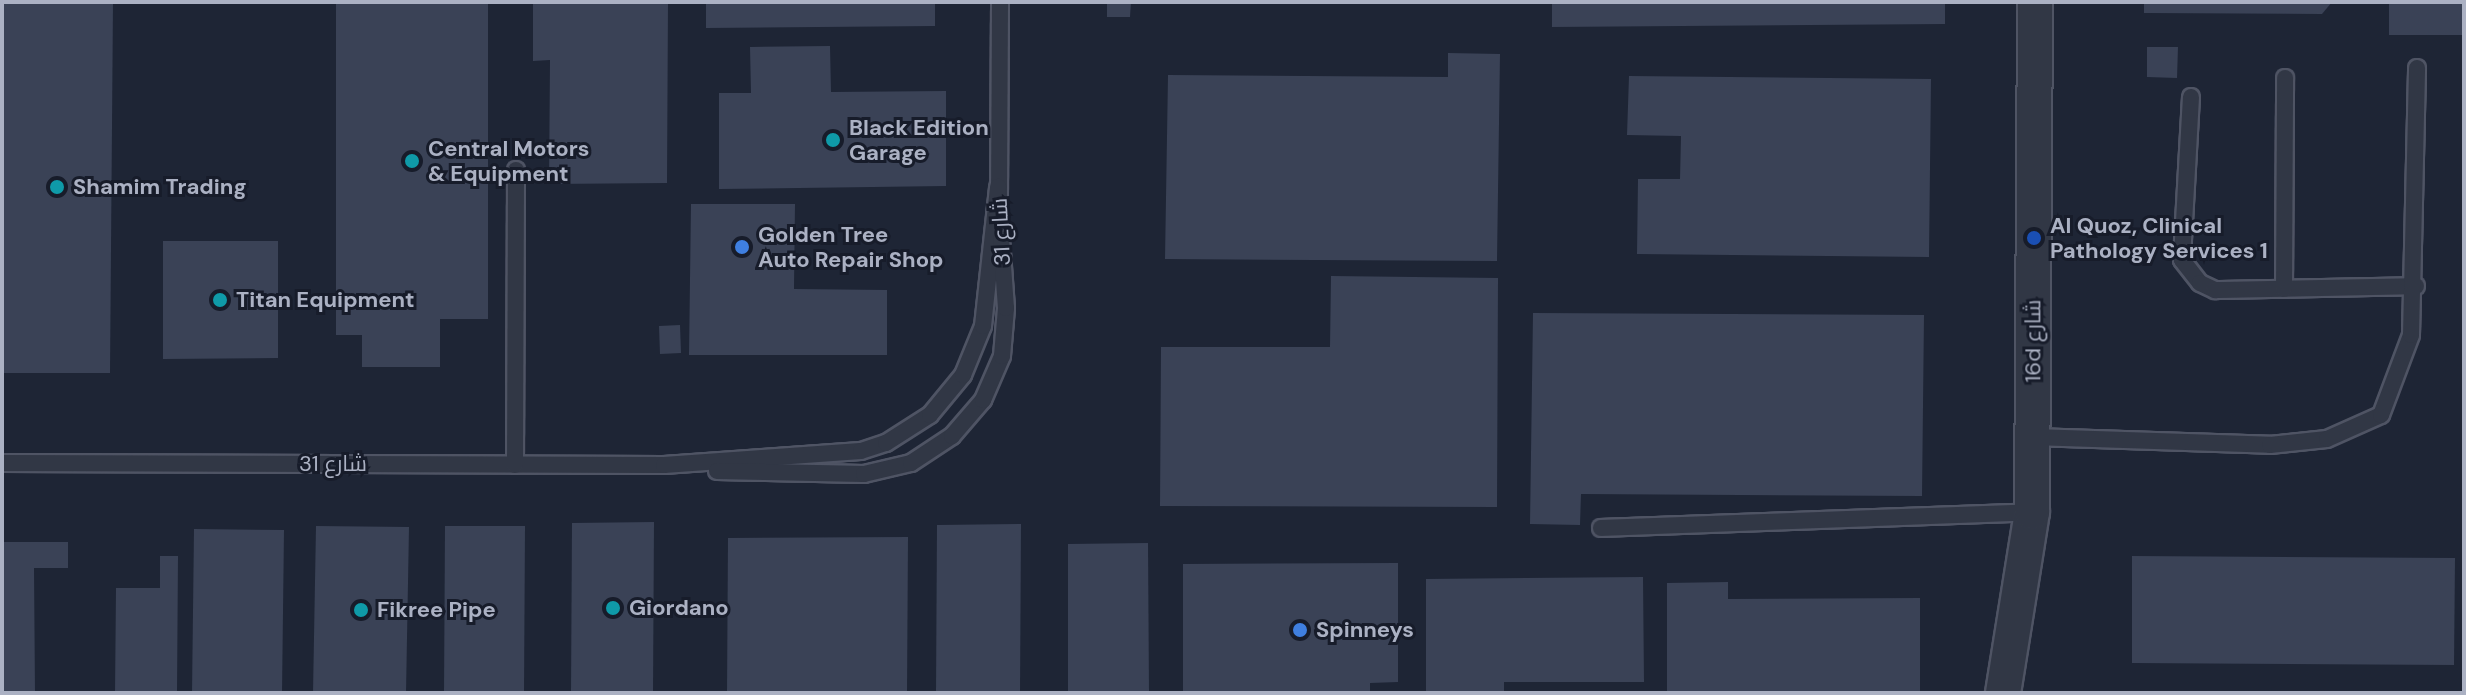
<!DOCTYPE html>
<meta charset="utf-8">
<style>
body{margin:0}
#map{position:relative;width:2466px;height:695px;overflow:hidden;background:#1e2535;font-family:"DM Sans",Cairo,sans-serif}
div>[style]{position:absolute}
.building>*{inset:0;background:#3a4256}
.roads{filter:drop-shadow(2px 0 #4f5464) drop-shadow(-2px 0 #4f5464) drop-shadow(0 2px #4f5464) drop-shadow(0 -2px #4f5464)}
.service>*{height:16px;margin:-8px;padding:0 8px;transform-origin:8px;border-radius:8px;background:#313745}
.minor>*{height:34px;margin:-17px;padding:0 17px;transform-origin:17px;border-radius:17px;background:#313745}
.dots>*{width:22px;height:22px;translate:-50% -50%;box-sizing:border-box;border:4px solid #171c2a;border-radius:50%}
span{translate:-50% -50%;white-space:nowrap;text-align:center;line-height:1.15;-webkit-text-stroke:6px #171c2a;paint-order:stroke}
.poi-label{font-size:22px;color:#abb1c3;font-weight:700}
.left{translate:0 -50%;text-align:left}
.street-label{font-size:22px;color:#abb1c3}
.frame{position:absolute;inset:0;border:4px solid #abb1c3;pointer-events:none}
</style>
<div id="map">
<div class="building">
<i style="clip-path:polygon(2px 2px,113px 2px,110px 373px,2px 373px)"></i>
<i style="clip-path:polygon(336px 2px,488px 2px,488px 319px,440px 319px,440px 367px,362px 367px,362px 335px,336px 335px)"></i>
<i style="clip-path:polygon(533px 2px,668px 2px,667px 183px,549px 184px,550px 60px,533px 61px)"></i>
<i style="clip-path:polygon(706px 2px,935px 2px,935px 26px,706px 28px)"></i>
<i style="clip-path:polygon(1107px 2px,1131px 2px,1130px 17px,1107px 17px)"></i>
<i style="clip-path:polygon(1552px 2px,1945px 2px,1945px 24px,1552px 27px)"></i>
<i style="clip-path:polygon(2144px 2px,2332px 2px,2322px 14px,2144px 13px)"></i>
<i style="clip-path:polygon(2389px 2px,2464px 2px,2464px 35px,2389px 35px)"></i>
<i style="clip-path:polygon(830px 46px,831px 92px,946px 91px,946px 186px,719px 189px,719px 93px,751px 93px,750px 47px)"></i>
<i style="clip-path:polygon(2147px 47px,2178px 47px,2177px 78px,2147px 77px)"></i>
<i style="clip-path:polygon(1448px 53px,1500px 54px,1497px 261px,1165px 259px,1168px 75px,1448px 77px)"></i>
<i style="clip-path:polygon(1629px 76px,1931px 79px,1929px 257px,1637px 254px,1638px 179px,1680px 179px,1681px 136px,1627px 135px)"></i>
<i style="clip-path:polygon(691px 204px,795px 204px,794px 289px,887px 290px,887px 355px,689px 355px)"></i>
<i style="clip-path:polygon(163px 241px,278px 241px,278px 358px,163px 359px)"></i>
<i style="clip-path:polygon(1331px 276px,1498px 278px,1497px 507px,1160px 506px,1161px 347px,1330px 347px)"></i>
<i style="clip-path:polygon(1533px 313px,1924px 315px,1922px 496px,1581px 494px,1580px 525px,1530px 524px)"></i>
<i style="clip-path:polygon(680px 325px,681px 353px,660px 354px,659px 326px)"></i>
<i style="clip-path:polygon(654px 522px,653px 693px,571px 693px,572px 523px)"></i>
<i style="clip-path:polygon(1021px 524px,1020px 693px,936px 693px,937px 525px)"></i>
<i style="clip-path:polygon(316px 526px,409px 527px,406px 693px,313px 693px)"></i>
<i style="clip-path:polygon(445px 526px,525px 526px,524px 693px,444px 693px)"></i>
<i style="clip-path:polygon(194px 529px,284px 530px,282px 693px,192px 693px)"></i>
<i style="clip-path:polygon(908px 537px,907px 693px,727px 693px,728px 538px)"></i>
<i style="clip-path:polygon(2px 542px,68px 542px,68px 568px,34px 568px,35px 693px,2px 693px)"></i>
<i style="clip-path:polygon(1148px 543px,1149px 693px,1068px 693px,1068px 544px)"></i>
<i style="clip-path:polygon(160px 556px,178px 556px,177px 693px,115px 693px,116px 588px,160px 588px)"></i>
<i style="clip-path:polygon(2132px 556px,2455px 558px,2454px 665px,2132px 663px)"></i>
<i style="clip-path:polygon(1398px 563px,1398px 682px,1370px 683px,1370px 693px,1183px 693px,1183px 564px)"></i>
<i style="clip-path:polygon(1643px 577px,1644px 682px,1504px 682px,1504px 693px,1426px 693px,1426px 579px)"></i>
<i style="clip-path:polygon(1728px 582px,1728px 599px,1920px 598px,1920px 693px,1667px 693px,1667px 583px)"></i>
</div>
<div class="roads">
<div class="service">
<i style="left:2191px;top:97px;width:163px;rotate:93.2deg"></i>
<i style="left:2182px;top:260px;width:29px;rotate:52deg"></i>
<i style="left:2200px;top:283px;width:17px;rotate:25deg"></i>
<i style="left:2215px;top:290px;width:201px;rotate:-1.1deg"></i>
<i style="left:999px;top:196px;width:194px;rotate:-89.7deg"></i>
<i style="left:2284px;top:289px;width:211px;rotate:-89.7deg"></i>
<i style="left:2033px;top:437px;width:237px;rotate:1.9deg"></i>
<i style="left:2270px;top:445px;width:57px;rotate:-6deg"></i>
<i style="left:2327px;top:439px;width:59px;rotate:-24deg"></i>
<i style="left:2381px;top:415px;width:85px;rotate:-69.4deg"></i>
<i style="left:2411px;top:335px;width:267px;rotate:-88.7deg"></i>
<i style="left:2px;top:463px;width:662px;rotate:0.17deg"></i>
<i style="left:664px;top:465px;width:197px;rotate:-4.1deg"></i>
<i style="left:861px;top:451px;width:26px;rotate:-18deg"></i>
<i style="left:886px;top:443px;width:52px;rotate:-32.5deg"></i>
<i style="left:930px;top:415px;width:52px;rotate:-50.5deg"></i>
<i style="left:963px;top:375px;width:53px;rotate:-67.8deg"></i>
<i style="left:983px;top:326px;width:140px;rotate:-83.8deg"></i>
<i style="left:515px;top:465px;width:295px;rotate:-89.8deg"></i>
<i style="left:717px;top:471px;width:147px;rotate:1.2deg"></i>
<i style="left:864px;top:474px;width:48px;rotate:-13.2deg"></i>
<i style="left:911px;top:463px;width:49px;rotate:-33.4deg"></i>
<i style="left:952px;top:436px;width:48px;rotate:-49.3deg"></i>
<i style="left:983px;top:400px;width:48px;rotate:-66.6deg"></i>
<i style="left:1002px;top:356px;width:48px;rotate:-85.2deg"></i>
<i style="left:1006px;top:308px;width:69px;rotate:-94.1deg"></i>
<i style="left:1601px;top:528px;width:431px;rotate:-2.1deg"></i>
</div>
<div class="minor">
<i style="left:2003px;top:693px;width:183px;rotate:-80.9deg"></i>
<i style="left:2032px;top:512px;width:510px;rotate:-89.66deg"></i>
</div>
</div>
<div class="dots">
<i style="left:833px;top:140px;background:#0f9aa8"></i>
<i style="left:412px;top:161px;background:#0f9aa8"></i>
<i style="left:57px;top:187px;background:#0f9aa8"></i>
<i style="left:2034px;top:238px;background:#1a4fb4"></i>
<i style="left:742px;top:247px;background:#3f7fe0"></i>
<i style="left:220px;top:300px;background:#0f9aa8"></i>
<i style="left:613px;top:608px;background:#0f9aa8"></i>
<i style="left:361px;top:610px;background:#0f9aa8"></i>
<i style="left:1300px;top:630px;background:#3f7fe0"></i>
</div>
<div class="poi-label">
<span class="left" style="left:849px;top:140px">Black Edition<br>Garage</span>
<span class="left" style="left:428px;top:161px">Central Motors<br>&amp; Equipment</span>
<span class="left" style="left:73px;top:187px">Shamim Trading</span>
<span class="left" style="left:2050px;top:238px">Al Quoz, Clinical<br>Pathology Services 1</span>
<span class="left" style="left:758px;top:247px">Golden Tree<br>Auto Repair Shop</span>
<span class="left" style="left:236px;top:300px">Titan Equipment</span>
<span class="left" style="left:629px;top:608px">Giordano</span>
<span class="left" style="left:377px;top:610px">Fikree Pipe</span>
<span class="left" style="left:1316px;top:630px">Spinneys</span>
</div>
<div class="street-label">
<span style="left:1001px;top:232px;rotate:-93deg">شارع 31</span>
<span style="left:2033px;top:341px;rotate:-90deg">16d شارع</span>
<span style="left:333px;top:464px">شارع 31</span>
</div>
<div class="frame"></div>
</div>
